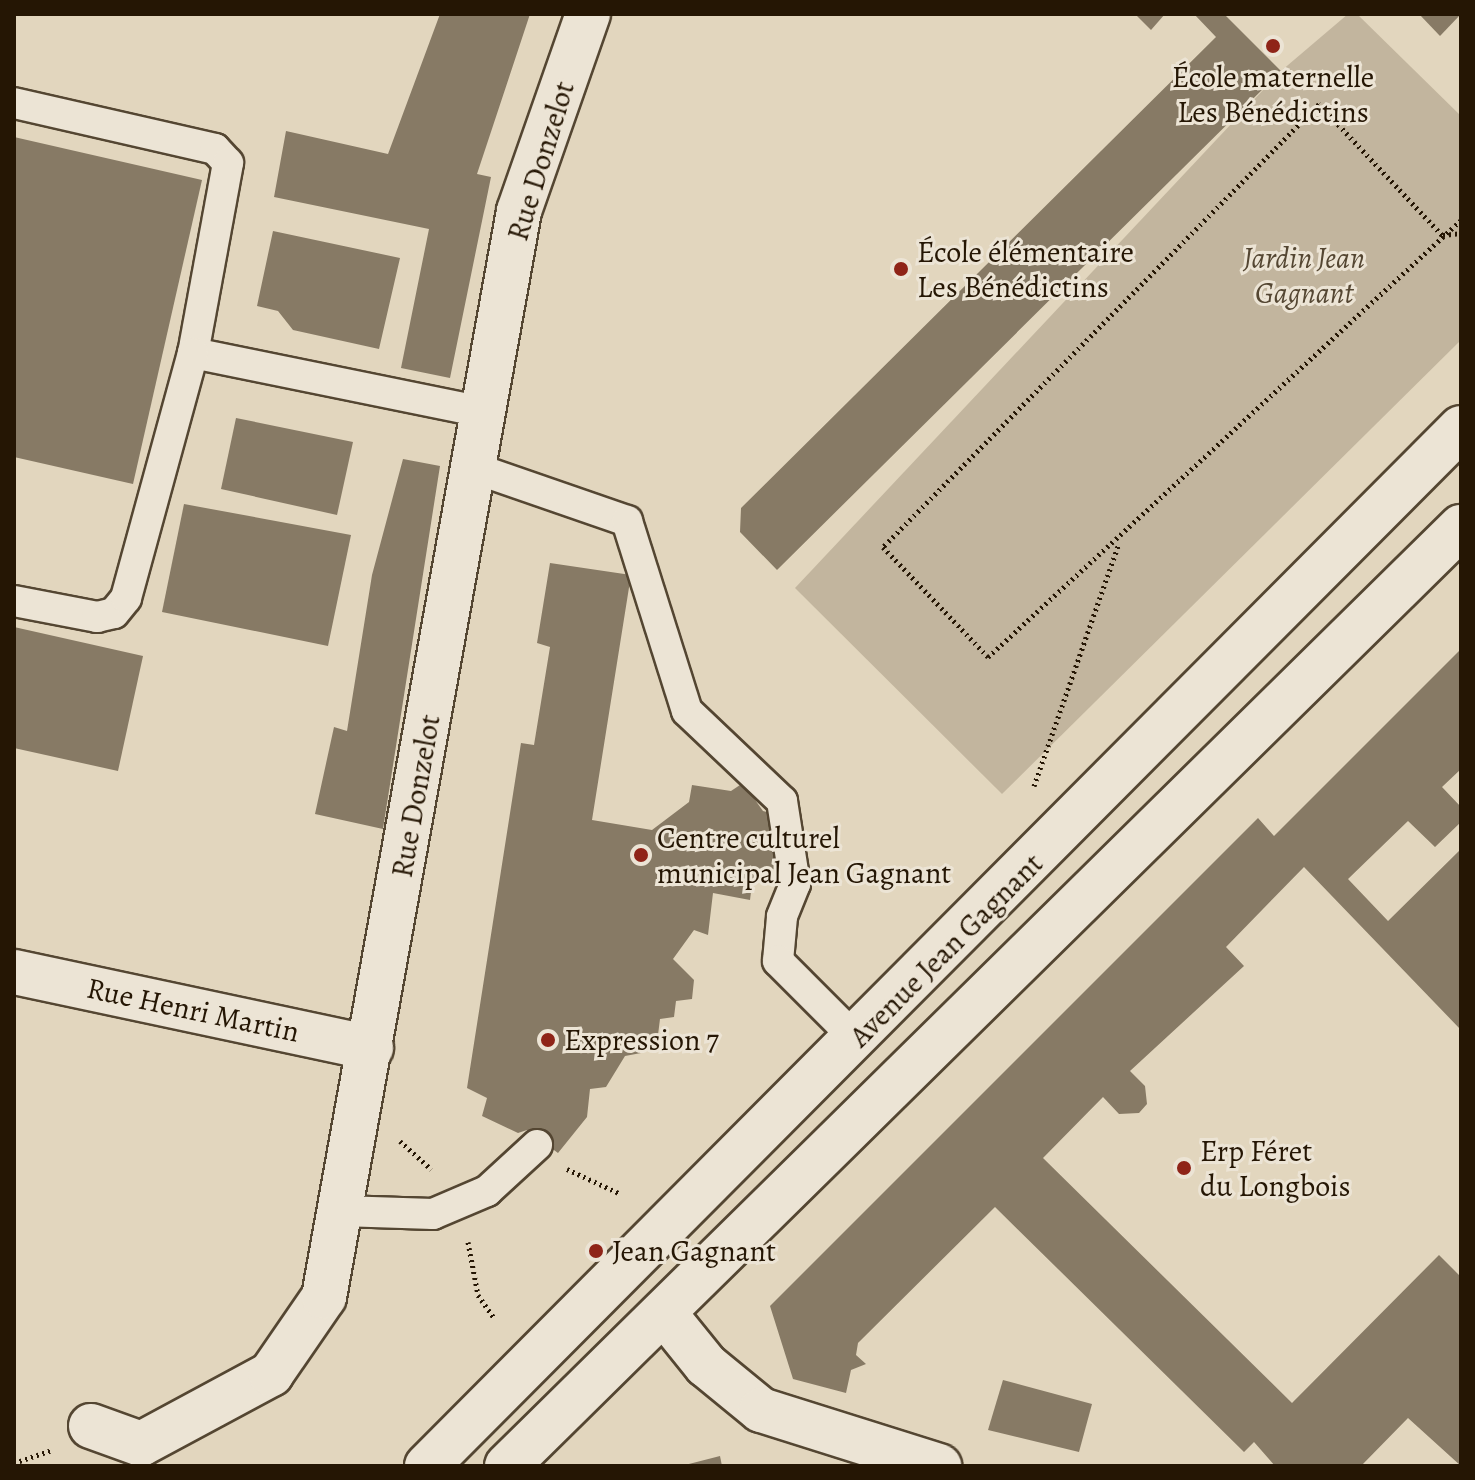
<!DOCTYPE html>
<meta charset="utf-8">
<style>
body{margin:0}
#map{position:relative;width:1475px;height:1480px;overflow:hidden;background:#e2d6be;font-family:Alegreya,serif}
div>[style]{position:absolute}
.green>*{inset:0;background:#c2b59e}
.building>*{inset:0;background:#877a65}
.path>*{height:5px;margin-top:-2.5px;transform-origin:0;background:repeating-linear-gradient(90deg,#251604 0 2px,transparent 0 6px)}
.roads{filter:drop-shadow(2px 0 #544632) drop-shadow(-2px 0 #544632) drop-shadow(0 2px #544632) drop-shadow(0 -2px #544632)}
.lane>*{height:30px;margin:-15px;padding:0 15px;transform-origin:15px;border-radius:15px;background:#ece4d5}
.street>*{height:44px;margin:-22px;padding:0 22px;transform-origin:22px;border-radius:22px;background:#ece4d5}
.secondary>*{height:44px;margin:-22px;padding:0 22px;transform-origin:22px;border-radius:22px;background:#ece4d5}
.dots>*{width:22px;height:22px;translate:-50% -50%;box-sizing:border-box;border:4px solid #ece4d5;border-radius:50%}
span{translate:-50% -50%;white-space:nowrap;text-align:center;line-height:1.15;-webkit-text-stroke:6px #ece4d5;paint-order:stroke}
.poi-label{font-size:30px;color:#251604}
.left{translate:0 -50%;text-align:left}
.street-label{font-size:30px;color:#251604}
.park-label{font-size:30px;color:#544632;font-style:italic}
.frame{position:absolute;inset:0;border:16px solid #251604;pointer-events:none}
</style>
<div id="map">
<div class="green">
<i style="clip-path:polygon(1348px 14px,1357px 14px,1461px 116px,1461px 340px,1002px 794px,795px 588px,1281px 71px)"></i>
</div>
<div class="building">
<i style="clip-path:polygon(440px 14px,530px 14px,477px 174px,491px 177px,450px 378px,401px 368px,429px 229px,274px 197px,286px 131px,388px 154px)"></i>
<i style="clip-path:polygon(1135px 14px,1165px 14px,1151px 30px)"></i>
<i style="clip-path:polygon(1194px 14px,1224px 14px,1281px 71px,777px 570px,740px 532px,741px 508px,1216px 37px)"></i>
<i style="clip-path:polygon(1419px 14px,1461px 14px,1440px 36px)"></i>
<i style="clip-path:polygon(14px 137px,202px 180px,133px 484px,14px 457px)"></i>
<i style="clip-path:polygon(273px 231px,400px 258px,379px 349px,293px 330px,278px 311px,257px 306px)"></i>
<i style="clip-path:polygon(236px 418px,353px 442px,337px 515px,221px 489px)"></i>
<i style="clip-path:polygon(403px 459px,440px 466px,383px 829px,315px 814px,334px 727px,347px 731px,372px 575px)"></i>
<i style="clip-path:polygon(184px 504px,351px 535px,328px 646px,162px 612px)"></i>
<i style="clip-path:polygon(550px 563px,631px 575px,592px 820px,652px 830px,689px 802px,692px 785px,731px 791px,743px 783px,763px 811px,778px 815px,773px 849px,784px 862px,752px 884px,750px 900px,713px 893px,708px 935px,694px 930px,673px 959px,694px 980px,692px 999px,676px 1001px,674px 1017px,660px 1019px,658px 1035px,643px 1037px,641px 1053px,625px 1056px,606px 1087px,590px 1089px,587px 1117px,558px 1153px,527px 1130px,518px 1133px,482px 1116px,487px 1098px,467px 1088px,521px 743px,534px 745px,550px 647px,537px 643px)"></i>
<i style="clip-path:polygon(14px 627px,143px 656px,118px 771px,14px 748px)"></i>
<i style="clip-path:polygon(1461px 649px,1461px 769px,1442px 787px,1461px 807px,1461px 822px,1435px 847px,1408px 821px,1348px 879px,1388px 921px,1461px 849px,1461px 1030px,1304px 867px,1226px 947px,1244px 966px,1130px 1071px,1145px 1086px,1147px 1104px,1139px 1113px,1119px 1114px,1103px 1097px,1043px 1158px,1292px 1403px,1439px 1255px,1461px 1277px,1461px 1466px,1408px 1418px,1361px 1466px,1275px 1466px,1254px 1442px,1244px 1452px,995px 1207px,858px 1343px,856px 1355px,866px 1364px,851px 1370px,846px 1393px,793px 1379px,770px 1306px,1258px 818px,1274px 836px)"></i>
<i style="clip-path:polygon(1003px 1380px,1092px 1404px,1079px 1452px,988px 1430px)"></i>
<i style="clip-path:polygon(720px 1456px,722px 1466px,685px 1466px,685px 1465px)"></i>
</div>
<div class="path">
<i style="left:1442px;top:235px;width:180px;rotate:-133.2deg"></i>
<i style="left:1319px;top:104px;width:622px;rotate:134.54deg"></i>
<i style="left:883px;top:547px;width:152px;rotate:46.3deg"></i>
<i style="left:988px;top:657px;width:644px;rotate:-42.73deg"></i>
<i style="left:1443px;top:235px;width:18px;rotate:-6deg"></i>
<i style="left:1034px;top:786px;width:257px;rotate:-70.7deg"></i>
<i style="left:400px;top:1141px;width:42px;rotate:42.1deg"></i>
<i style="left:567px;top:1169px;width:57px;rotate:24.8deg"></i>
<i style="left:468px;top:1242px;width:54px;rotate:79.3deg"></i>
<i style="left:478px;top:1295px;width:29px;rotate:55deg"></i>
<i style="left:14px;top:1463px;width:39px;rotate:-19deg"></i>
</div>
<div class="roads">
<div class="lane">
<i style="left:14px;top:103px;width:206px;rotate:12.9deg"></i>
<i style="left:215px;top:149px;width:19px;rotate:47deg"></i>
<i style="left:228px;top:163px;width:193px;rotate:100.4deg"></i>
<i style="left:193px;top:353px;width:297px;rotate:11.5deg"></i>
<i style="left:474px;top:468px;width:162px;rotate:19.1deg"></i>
<i style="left:627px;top:521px;width:199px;rotate:72.5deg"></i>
<i style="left:687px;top:711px;width:131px;rotate:43.5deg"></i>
<i style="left:782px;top:801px;width:84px;rotate:81.1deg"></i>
<i style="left:795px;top:884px;width:35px;rotate:112deg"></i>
<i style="left:782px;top:917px;width:44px;rotate:95.2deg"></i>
<i style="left:778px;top:961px;width:112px;rotate:45deg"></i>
<i style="left:14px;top:601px;width:85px;rotate:10.9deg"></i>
<i style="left:97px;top:617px;width:17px;rotate:-13deg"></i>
<i style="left:114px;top:613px;width:19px;rotate:-51deg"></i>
<i style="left:126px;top:598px;width:254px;rotate:-74.7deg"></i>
<i style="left:341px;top:1211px;width:92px;rotate:1.9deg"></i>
<i style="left:433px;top:1214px;width:59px;rotate:-23.1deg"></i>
<i style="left:487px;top:1191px;width:68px;rotate:-42.6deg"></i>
</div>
<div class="street">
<i style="left:14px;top:972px;width:365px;rotate:12deg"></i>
<i style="left:664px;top:1313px;width:67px;rotate:51.1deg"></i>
<i style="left:706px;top:1365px;width:71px;rotate:39.3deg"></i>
<i style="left:761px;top:1410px;width:187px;rotate:17.5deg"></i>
<i style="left:91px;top:1426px;width:53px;rotate:19.8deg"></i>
<i style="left:141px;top:1444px;width:148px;rotate:-28.3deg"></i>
<i style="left:271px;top:1374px;width:93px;rotate:-55.5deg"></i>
<i style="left:324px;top:1297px;width:1103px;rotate:-79.82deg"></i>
<i style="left:519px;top:211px;width:209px;rotate:-70.7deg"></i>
</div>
<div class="secondary">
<i style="left:427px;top:1466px;width:1465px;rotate:-45.11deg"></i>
<i style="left:507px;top:1466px;width:1339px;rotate:-44.55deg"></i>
</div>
</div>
<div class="dots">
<i style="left:1273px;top:46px;background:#8f2418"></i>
<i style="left:901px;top:269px;background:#8f2418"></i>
<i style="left:641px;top:855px;background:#8f2418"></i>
<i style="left:548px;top:1040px;background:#8f2418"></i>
<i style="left:1184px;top:1168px;background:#8f2418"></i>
<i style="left:596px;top:1251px;background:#8f2418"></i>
</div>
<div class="poi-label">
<span style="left:1273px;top:94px">École maternelle<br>Les Bénédictins</span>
<span class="left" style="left:917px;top:269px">École élémentaire<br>Les Bénédictins</span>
<span class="left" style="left:657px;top:855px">Centre culturel<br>municipal Jean Gagnant</span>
<span class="left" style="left:564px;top:1040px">Expression 7</span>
<span class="left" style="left:1200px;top:1168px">Erp Féret<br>du Longbois</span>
<span class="left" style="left:612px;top:1251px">Jean Gagnant</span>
</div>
<div class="street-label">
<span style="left:541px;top:161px;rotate:-73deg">Rue Donzelot</span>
<span style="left:416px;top:796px;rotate:-80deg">Rue Donzelot</span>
<span style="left:946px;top:950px;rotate:-45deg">Avenue Jean Gagnant</span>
<span style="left:193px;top:1010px;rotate:12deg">Rue Henri Martin</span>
</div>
<div class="park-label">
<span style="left:1304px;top:275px">Jardin Jean<br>Gagnant</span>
</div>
<div class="frame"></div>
</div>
